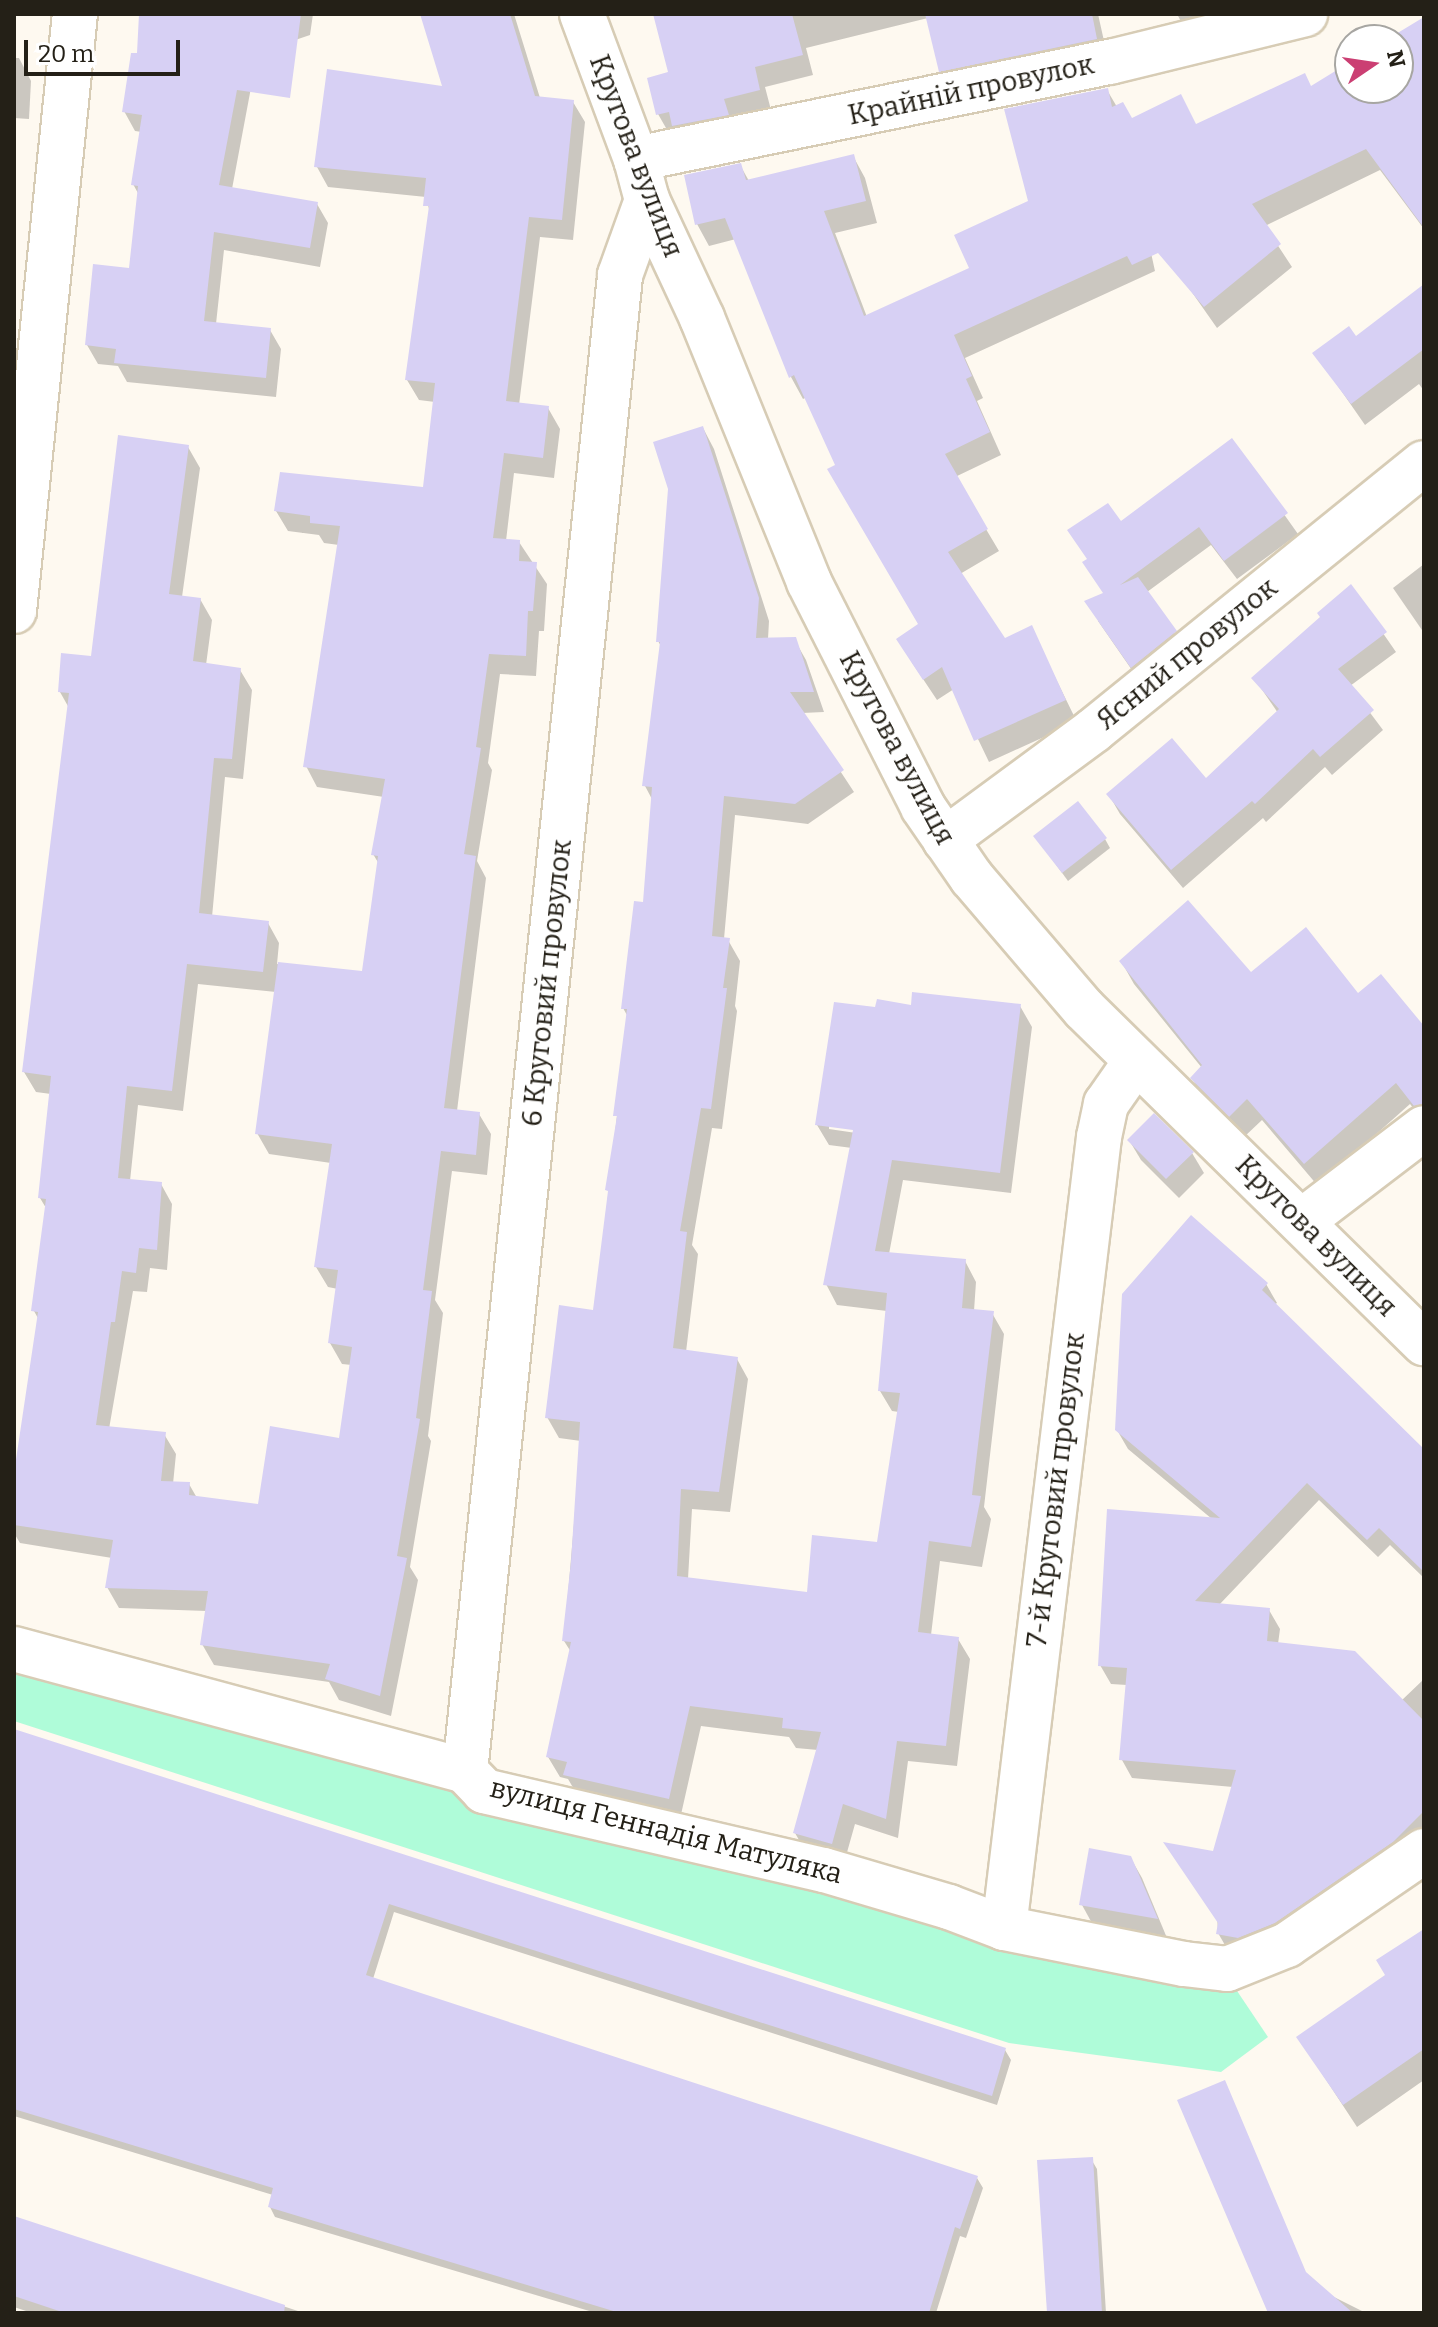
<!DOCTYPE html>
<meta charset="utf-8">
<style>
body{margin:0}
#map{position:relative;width:1438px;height:2327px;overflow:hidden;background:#fef9f0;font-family:Bitter,serif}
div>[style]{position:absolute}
.green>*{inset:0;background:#affcd9}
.shadow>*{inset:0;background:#0003}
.building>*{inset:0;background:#d7d0f4}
.roads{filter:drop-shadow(2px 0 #d7ccb5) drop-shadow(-2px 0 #d7ccb5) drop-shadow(0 2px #d7ccb5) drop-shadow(0 -2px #d7ccb5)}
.minor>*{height:44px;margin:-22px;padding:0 22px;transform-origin:22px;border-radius:22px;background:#fff}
span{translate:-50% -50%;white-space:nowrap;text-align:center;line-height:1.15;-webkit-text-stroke:6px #fff;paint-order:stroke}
.street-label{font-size:28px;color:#242017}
.frame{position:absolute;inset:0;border:16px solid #242017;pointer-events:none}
.north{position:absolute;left:1334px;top:24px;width:80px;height:80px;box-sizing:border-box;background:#fff;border:2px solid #a7a6a2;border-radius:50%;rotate:77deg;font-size:22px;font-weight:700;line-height:32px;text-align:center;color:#242017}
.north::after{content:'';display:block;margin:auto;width:28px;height:36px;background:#cb3f73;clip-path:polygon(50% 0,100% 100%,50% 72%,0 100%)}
.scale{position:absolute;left:24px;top:40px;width:156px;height:36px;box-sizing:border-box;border:4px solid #242017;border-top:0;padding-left:10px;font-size:24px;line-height:28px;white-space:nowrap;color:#242017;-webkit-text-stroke:6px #fff;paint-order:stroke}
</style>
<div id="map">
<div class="green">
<i style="clip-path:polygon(14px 1664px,1229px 1979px,1268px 2037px,1221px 2072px,1009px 2043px,14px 1721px)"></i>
</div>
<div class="shadow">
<i style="clip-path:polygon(164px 14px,313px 14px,310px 35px,242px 58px,253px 77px,232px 189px,317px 204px,328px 223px,320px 267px,224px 250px,216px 324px,270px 330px,281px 349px,276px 397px,127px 382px,118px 366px,98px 364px,87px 345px,130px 270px,139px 195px,133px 184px,142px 132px,135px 131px,124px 111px,159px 59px)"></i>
<i style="clip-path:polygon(evenodd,422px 14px,514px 14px,540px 98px,573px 102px,585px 122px,573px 240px,540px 237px,519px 405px,548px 408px,560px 429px,554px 478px,514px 473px,506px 541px,519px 542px,547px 584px,544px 631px,539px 631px,536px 676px,500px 674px,488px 763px,492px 770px,477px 861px,486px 878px,457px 1111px,479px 1114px,491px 1134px,487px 1175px,452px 1171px,435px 1300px,443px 1313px,428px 1436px,431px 1441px,410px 1567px,418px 1580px,391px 1716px,339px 1700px,329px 1682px,214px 1665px,202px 1644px,207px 1611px,119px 1608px,107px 1587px,112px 1558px,20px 1543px,14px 1533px,14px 1485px,39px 1320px,34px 1311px,46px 1208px,40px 1198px,51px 1094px,36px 1092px,24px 1072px,69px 708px,60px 692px,93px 658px,188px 447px,200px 468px,182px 597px,200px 599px,212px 620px,206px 665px,240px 670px,252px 690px,243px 779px,225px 777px,212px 917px,268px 923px,279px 943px,277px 964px,364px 974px,379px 864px,373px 854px,384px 797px,317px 787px,306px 766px,339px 545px,324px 543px,319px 535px,288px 531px,276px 511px,425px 489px,435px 402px,419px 400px,407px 380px,430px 213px,426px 197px,328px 187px,317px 167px,445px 88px,422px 14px,198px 984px,276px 992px,257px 1133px,269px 1154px,331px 1163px,316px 1267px,328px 1287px,338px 1289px,330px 1343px,342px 1364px,352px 1365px,340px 1440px,260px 1506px,197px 1498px,189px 1484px,173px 1484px,176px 1454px,164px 1434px,109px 1429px,133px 1291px,147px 1292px,150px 1268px,167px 1270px,172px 1204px,161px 1184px,130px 1181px,138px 1105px,183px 1111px,198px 984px)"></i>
<i style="clip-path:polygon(655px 14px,1098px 14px,1108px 59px,952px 91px,940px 71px,928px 18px,806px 48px,813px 75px,765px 87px,771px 110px,670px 135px,658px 114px,670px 74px)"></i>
<i style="clip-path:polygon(1177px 14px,1283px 14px,1184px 27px)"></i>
<i style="clip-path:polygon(1424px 19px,1424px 229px,1380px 170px,1265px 226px,1292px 267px,1217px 328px,1184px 281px,1311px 88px,1350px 64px,1350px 88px,1398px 88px,1398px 40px,1390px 40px)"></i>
<i style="clip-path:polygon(14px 58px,19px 58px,31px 81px,29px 119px,14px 118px)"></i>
<i style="clip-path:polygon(1107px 90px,1120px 112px,1155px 271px,965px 358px,983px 398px,977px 401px,1001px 455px,955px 477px,999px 551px,960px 574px,1004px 640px,1031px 628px,1077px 722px,989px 762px,954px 689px,937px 700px,911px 661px,921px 625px,807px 397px,803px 399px,791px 377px,736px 239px,709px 246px,697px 224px,740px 165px,749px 181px,853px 156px,865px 178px,877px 223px,835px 233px,867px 317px,972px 268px,1031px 202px)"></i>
<i style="clip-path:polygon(1424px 286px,1424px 391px,1419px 384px,1365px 425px,1315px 353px,1356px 339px)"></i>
<i style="clip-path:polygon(evenodd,703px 428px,714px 449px,769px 621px,768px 639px,794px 639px,806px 660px,824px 712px,802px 713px,854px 792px,808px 824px,735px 815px,724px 939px,728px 940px,740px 961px,735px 1006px,737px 1011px,722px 1129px,712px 1128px,692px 1245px,698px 1254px,686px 1352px,737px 1359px,748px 1379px,730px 1512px,692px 1509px,688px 1579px,809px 1594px,879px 1544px,899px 1412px,892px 1411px,880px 1391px,887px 1311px,837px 1305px,826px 1284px,852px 1148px,829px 1145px,817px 1125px,877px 1009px,1020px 1006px,1032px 1027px,1011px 1193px,903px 1180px,889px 1254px,965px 1261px,976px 1282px,974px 1311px,992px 1313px,1004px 1334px,984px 1507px,991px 1519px,982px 1567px,940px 1561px,931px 1635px,958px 1639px,970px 1659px,957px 1766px,908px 1761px,898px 1838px,855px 1824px,844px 1863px,807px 1854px,795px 1833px,818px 1750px,796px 1748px,789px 1737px,701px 1726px,680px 1819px,578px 1796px,568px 1779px,560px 1777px,548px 1757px,571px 1652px,564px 1641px,581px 1441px,559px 1438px,547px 1417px,595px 1312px,628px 1017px,623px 1008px,644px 904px,653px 801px,645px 786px,662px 648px,658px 641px,703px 428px,829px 1125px,863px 1130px,863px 1134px,829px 1129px,829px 1125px)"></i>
<i style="clip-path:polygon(1232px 441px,1298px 534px,1237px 579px,1211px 545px,1147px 592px,1186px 651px,1143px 686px,1098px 621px,1121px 524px)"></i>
<i style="clip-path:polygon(1424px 564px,1424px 633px,1393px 588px)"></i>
<i style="clip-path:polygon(1351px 587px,1396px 652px,1350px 686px,1383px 730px,1332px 775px,1325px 767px,1266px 822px,1263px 818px,1183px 888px,1120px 814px,1109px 795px,1206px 781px,1278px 713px,1254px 678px,1322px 618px)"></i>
<i style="clip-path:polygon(1035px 836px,1105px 839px,1110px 848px,1068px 881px)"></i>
<i style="clip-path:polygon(1121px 961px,1251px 975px,1358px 996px,1424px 1030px,1424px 1116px,1421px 1118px,1410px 1104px,1318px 1186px,1262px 1120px,1243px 1138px,1205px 1101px,1192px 1078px,1202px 1068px,1134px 984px)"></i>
<i style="clip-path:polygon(1129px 1140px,1192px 1153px,1204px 1173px,1179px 1198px,1141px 1160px)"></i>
<i style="clip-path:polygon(1266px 1284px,1277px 1303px,1274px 1305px,1424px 1451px,1424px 1578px,1390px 1545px,1378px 1557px,1319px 1500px,1219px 1605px,1269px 1610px,1280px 1629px,1278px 1644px,1401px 1701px,1424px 1679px,1424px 1839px,1403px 1860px,1229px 1952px,1218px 1933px,1214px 1854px,1233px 1787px,1132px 1778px,1122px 1760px,1127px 1685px,1111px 1684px,1100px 1665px,1212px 1519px,1128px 1449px,1117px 1430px)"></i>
<i style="clip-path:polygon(14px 1731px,1005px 2050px,1011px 2060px,997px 2105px,394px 1912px,373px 1979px,977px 2178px,983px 2188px,966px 2238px,960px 2236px,936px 2313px,596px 2313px,275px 2217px,270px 2207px,273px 2195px,14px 2116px)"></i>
<i style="clip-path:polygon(1130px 1857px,1142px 1878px,1167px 1938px,1093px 1925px,1082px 1905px)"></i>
<i style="clip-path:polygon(1424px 1932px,1424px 2080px,1357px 2127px,1298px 2037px,1387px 1976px)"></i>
<i style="clip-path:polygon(1091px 2159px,1097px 2169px,1106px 2313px,1049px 2313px)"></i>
<i style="clip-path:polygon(14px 2218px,304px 2313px,32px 2313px,14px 2307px)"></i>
<i style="clip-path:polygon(1307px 2275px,1328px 2294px,1366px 2313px,1270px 2313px)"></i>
</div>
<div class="building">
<i style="clip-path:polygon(139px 14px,301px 14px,290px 98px,237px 90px,219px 185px,318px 202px,310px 248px,214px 232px,204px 321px,271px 328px,266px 378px,114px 363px,116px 349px,85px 345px,93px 264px,129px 268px,138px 186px,131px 185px,142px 115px,122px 112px,131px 53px,137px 53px)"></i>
<i style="clip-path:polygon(420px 14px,510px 14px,535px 96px,574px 100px,562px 220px,529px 217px,506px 401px,549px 406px,543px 458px,504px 453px,493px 538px,520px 540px,519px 561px,537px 562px,533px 611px,528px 611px,526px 656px,489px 654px,476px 747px,481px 748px,464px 854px,476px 856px,444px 1108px,480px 1112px,476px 1155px,441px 1151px,423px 1290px,432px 1291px,416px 1418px,420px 1419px,397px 1556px,407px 1558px,380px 1696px,325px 1679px,330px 1664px,200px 1645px,208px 1591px,105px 1588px,113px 1540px,14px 1525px,14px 1473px,38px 1312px,31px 1311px,46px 1199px,38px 1198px,51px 1076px,22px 1072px,69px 693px,58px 692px,61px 653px,91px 656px,118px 435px,189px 445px,169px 594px,201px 598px,193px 661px,241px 668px,232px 759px,214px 758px,199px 913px,269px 921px,263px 972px,187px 964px,172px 1091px,127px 1086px,118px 1178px,162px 1182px,157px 1250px,139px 1248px,136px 1273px,122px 1271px,115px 1322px,111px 1322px,96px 1425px,166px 1432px,161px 1481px,190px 1482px,189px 1495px,258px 1504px,270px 1426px,339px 1438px,352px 1347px,328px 1343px,338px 1270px,314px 1267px,332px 1144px,255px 1134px,278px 962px,362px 971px,378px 856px,371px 855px,385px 779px,303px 767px,340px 526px,310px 523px,310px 516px,274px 511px,280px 472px,423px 487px,435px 383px,405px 380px,429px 206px,423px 206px,426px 178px,314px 167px,327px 69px,442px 86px)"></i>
<i style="clip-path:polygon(653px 14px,792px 14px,803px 55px,755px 67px,760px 90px,724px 99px,729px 115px,672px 126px,669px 112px,656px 115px,647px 78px,668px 72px)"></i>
<i style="clip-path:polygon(925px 14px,1092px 14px,1097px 39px,939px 72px)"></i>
<i style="clip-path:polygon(1424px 17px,1424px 228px,1366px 149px,1252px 204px,1281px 244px,1204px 307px,1158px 253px,1132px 265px,1127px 256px,954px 335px,972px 376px,966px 379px,990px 432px,945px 454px,988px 529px,948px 552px,1005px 638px,1032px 625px,1066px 700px,974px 741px,942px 667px,923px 680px,896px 639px,918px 624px,827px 469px,835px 465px,794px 375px,789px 378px,725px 218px,695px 225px,684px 175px,741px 163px,746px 180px,854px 154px,866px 201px,824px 211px,864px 316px,969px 268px,954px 235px,1028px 201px,1004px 109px,1108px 88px,1112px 107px,1123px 102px,1132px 118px,1181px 94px,1196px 124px,1305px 73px,1311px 86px,1350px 62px,1350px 88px,1398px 88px,1398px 40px,1386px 40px)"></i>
<i style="clip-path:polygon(1424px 284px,1424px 349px,1351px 404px,1312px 353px,1349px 326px,1356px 336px)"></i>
<i style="clip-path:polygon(703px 426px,759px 598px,756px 638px,796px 637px,814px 692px,790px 692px,844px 770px,795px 804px,724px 796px,712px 936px,730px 938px,723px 988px,727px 988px,711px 1109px,701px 1108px,680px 1231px,687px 1232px,673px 1348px,738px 1357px,719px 1492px,681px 1489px,677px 1576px,807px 1592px,812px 1535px,877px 1542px,900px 1393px,878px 1391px,887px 1293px,823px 1285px,853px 1130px,815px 1125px,834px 1002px,875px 1007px,877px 999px,911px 1005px,912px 992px,1021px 1004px,1000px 1173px,892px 1160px,875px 1251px,966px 1259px,962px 1308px,994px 1311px,972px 1495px,981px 1496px,971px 1547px,929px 1541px,918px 1632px,959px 1637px,946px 1746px,897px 1741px,886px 1819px,843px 1804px,832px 1844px,793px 1833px,821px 1732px,782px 1728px,783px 1718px,690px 1706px,669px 1799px,563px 1775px,567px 1762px,546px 1757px,571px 1642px,562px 1641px,571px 1562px,580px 1422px,545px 1418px,559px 1305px,593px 1310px,608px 1191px,605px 1190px,617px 1116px,613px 1116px,627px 1009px,621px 1009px,634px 901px,643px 902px,652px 787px,642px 786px,660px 642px,656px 642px,668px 489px,653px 442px)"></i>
<i style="clip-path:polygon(1232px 438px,1288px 513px,1224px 561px,1199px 527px,1120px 585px,1138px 577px,1177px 631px,1131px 668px,1084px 601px,1103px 593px,1082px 562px,1087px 559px,1067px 530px,1108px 503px,1121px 521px)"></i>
<i style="clip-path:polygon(1351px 584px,1387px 632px,1338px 669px,1374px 710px,1320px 757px,1313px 749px,1255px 804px,1252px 801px,1171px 870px,1106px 794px,1172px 738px,1206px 778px,1279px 709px,1251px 678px,1320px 617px,1317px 613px)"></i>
<i style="clip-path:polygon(1078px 801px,1107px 838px,1062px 873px,1033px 836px)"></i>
<i style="clip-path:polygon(1188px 900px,1251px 972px,1306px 927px,1358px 993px,1381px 974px,1424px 1026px,1424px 1104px,1414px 1106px,1396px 1083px,1304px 1164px,1247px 1099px,1229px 1117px,1190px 1078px,1202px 1065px,1119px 961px)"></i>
<i style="clip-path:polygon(1154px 1113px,1194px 1152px,1166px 1179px,1127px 1140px)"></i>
<i style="clip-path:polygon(1191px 1215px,1268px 1283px,1262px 1290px,1424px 1449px,1424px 1572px,1379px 1528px,1367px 1540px,1307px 1483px,1195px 1601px,1270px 1608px,1267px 1641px,1355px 1651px,1424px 1721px,1424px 1811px,1393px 1842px,1275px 1923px,1238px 1938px,1216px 1934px,1218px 1923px,1163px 1842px,1213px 1851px,1236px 1770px,1119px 1760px,1127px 1668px,1098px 1666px,1107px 1509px,1220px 1518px,1115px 1430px,1122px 1294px)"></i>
<i style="clip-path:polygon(14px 1729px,1006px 2048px,992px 2096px,389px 1904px,366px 1975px,978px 2176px,960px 2229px,955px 2227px,929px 2313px,620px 2313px,268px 2207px,273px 2188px,14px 2109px)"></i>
<i style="clip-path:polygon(1089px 1848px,1131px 1856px,1158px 1919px,1079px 1905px)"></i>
<i style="clip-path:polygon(1424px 1929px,1424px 2049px,1343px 2105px,1296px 2037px,1385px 1975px,1376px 1960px)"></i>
<i style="clip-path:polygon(1225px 2080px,1306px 2272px,1353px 2313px,1268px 2313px,1177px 2100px)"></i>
<i style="clip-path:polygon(1093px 2157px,1102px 2313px,1047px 2313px,1037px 2160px)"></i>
<i style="clip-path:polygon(14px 2216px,285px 2305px,284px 2313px,65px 2313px,14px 2296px)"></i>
</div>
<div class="roads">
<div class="minor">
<i style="left:582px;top:14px;width:155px;rotate:69.6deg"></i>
<i style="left:636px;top:159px;width:42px;rotate:75deg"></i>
<i style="left:647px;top:200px;width:130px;rotate:65deg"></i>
<i style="left:702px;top:318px;width:285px;rotate:67.9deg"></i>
<i style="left:809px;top:582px;width:252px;rotate:63.1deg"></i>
<i style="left:923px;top:807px;width:86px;rotate:55.4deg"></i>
<i style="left:972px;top:878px;width:172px;rotate:49.5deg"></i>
<i style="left:1084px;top:1009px;width:477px;rotate:44.5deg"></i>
<i style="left:636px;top:159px;width:484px;rotate:-11.6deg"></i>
<i style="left:1110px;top:62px;width:201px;rotate:-13.8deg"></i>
<i style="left:14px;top:611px;width:600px;rotate:-84.17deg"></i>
<i style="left:945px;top:840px;width:185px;rotate:-36.4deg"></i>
<i style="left:1094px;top:730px;width:424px;rotate:-39deg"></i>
<i style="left:1302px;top:1221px;width:153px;rotate:-37.3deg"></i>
<i style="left:14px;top:1649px;width:467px;rotate:15.1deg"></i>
<i style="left:465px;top:1771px;width:28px;rotate:46deg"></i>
<i style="left:484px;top:1791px;width:349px;rotate:13.1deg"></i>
<i style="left:824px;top:1870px;width:130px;rotate:16.5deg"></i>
<i style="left:949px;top:1907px;width:59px;rotate:20.9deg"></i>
<i style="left:1004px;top:1928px;width:184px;rotate:11.3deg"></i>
<i style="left:1184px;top:1964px;width:43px;rotate:6.6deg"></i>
<i style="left:1227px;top:1969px;width:65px;rotate:-21.8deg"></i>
<i style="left:1287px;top:1945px;width:166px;rotate:-34.5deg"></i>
<i style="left:465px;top:1771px;width:1504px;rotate:-84.08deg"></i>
<i style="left:620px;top:275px;width:80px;rotate:-70.2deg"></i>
<i style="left:1004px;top:1928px;width:797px;rotate:-83.15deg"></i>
<i style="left:1099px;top:1137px;width:34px;rotate:-78deg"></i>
<i style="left:1106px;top:1104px;width:52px;rotate:-55.1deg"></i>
</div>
</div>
<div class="street-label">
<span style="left:971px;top:90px;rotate:-12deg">Крайній провулок</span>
<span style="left:636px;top:156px;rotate:69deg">Кругова вулиця</span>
<span style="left:1187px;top:654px;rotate:-39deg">Ясний провулок</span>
<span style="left:897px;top:748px;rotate:62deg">Кругова вулиця</span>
<span style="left:547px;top:983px;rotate:-84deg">6 Круговий провулок</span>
<span style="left:1316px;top:1236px;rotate:45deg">Кругова вулиця</span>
<span style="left:1056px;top:1490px;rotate:-83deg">7-й Круговий провулок</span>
<span style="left:666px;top:1831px;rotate:14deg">вулиця Геннадія Матуляка</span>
</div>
<div class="frame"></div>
<div class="north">N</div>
<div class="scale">20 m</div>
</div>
